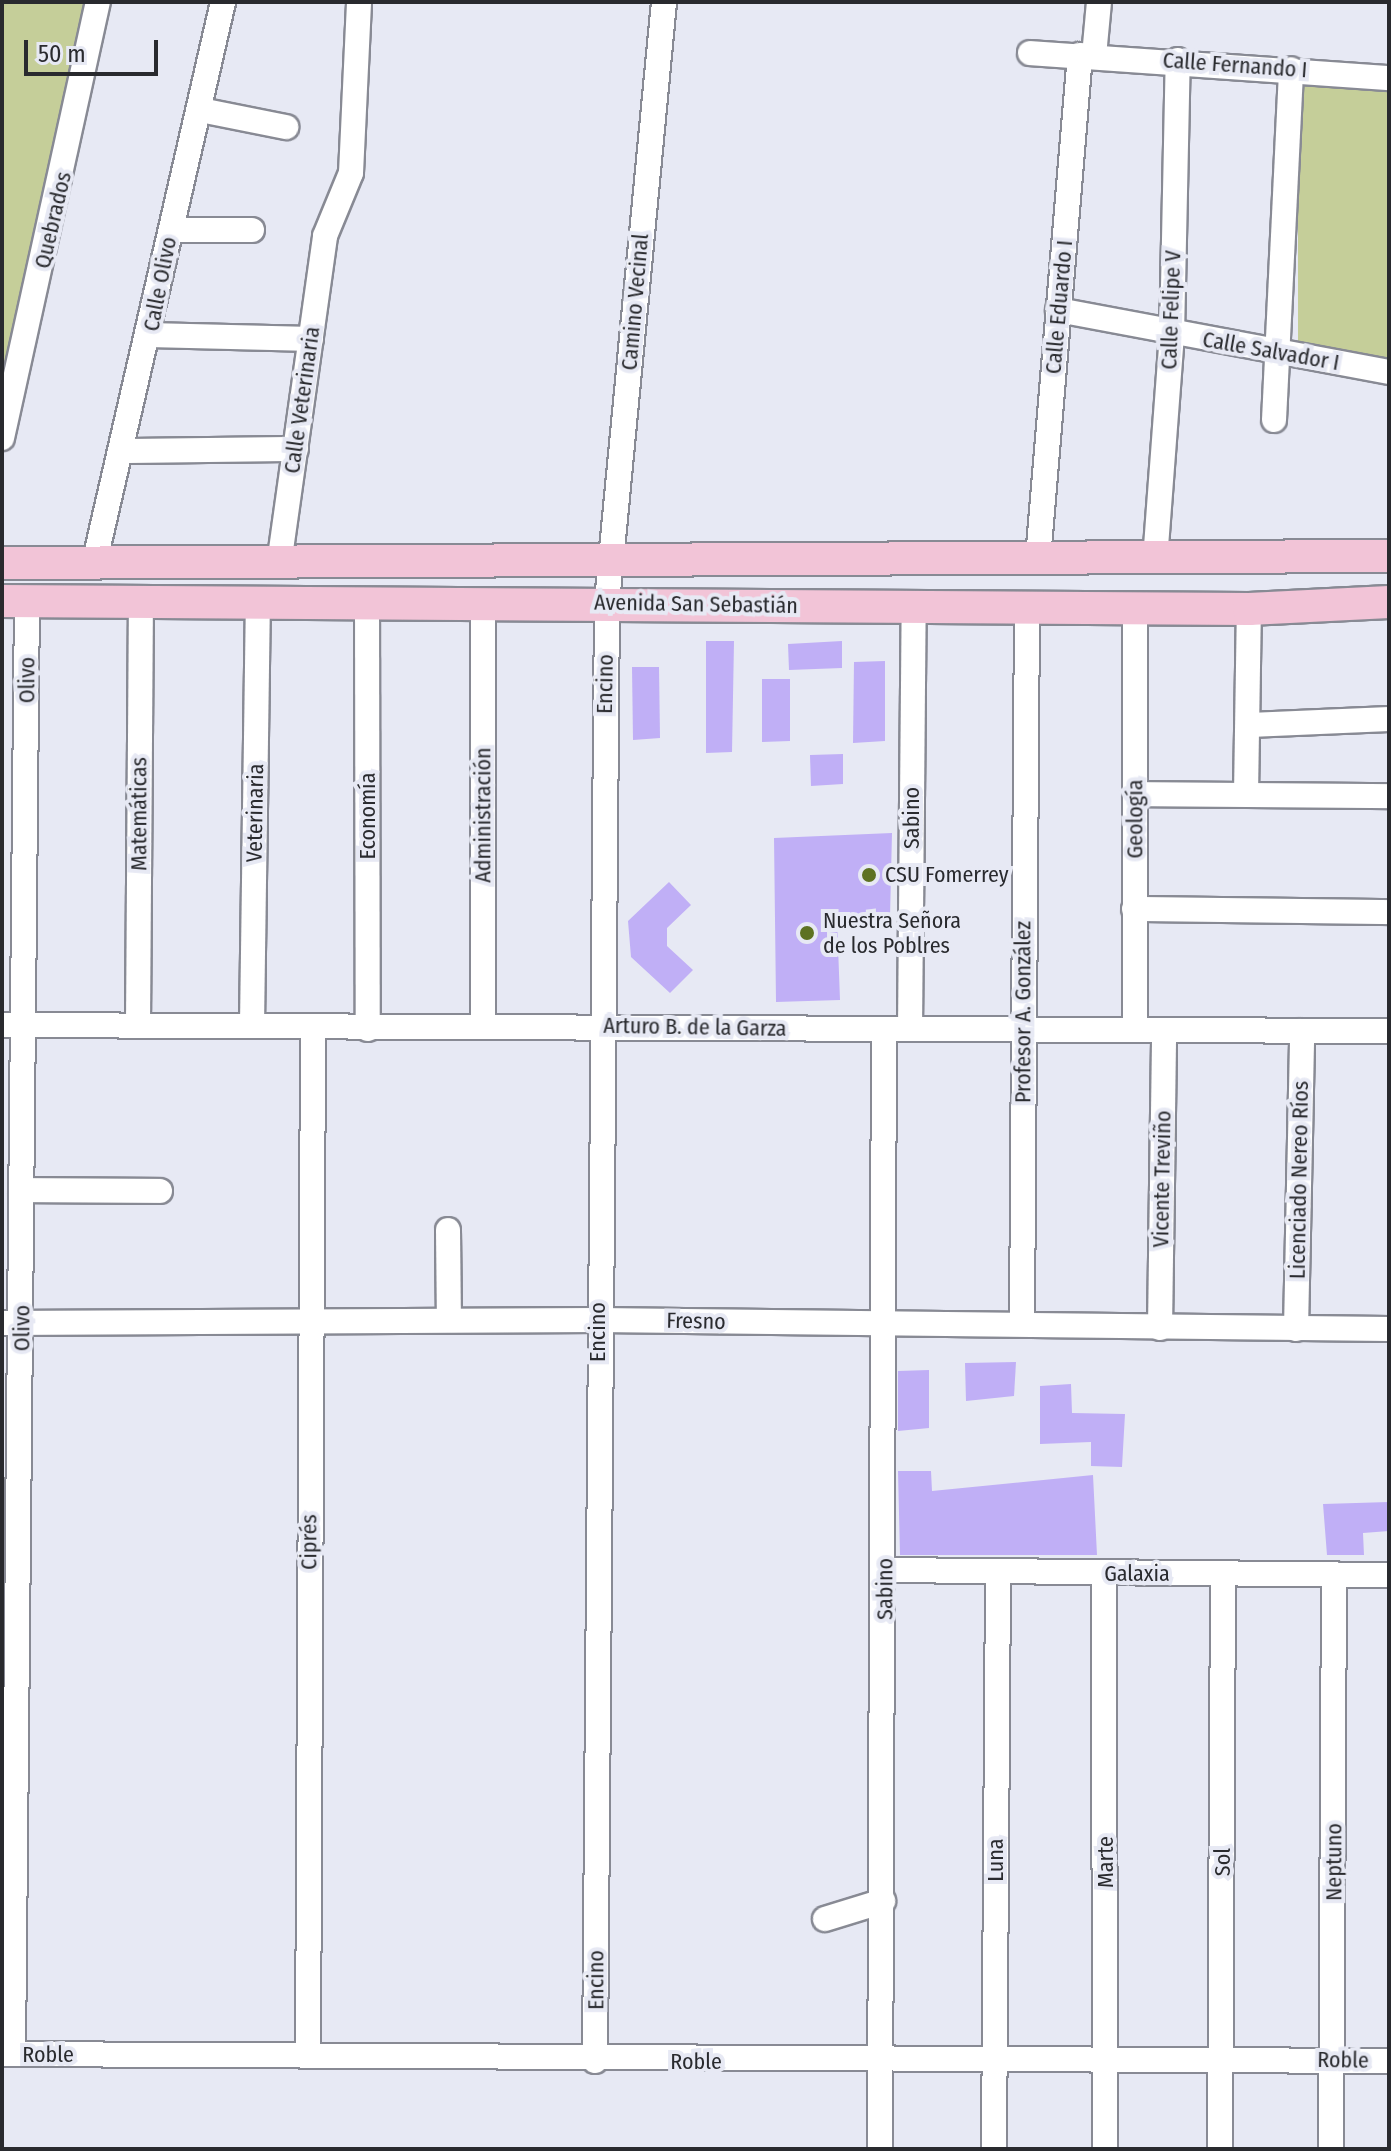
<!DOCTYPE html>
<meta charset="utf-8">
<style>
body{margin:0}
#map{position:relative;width:1391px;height:2151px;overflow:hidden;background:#e7e9f4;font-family:"Fira Sans Condensed",sans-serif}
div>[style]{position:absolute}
.green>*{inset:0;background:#c5ce99}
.building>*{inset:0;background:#c0aff6}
.roads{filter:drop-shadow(2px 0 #888a94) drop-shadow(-2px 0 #888a94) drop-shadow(0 2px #888a94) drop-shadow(0 -2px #888a94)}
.minor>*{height:24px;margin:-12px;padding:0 12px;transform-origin:12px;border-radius:12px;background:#fff}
.major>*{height:32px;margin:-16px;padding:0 16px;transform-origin:16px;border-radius:16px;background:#f2c4d7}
.dots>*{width:22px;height:22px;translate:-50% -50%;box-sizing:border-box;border:4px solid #e7e9f4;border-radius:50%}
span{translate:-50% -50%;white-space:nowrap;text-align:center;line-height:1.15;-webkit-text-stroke:8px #e7e9f4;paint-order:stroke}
.street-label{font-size:22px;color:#292a2e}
.poi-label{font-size:22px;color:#292a2e}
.left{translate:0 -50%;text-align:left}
.frame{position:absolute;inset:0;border:4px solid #292a2e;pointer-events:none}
.scale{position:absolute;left:24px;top:40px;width:134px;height:36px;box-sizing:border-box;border:4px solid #292a2e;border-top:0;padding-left:10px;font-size:24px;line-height:28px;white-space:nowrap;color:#292a2e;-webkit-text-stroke:6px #e7e9f4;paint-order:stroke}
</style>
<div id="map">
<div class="green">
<i style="clip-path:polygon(2px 2px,85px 2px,2px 384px)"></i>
<i style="clip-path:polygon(1298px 82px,1389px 86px,1389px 358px,1298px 345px)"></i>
</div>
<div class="building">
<i style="clip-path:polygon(706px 641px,734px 641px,732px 752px,706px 753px)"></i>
<i style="clip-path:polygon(842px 641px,842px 668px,789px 670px,788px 644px)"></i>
<i style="clip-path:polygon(885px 661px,885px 741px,853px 743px,854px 662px)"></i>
<i style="clip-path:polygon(632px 667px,659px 667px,660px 738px,633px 740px)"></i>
<i style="clip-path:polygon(762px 679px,790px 679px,790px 741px,762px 742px)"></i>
<i style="clip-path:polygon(843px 754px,843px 784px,811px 786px,810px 755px)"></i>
<i style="clip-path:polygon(892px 833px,890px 917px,837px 919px,840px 1000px,776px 1002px,774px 838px)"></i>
<i style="clip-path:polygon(669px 882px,691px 905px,667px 928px,667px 946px,693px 970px,670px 993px,631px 957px,628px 921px)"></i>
<i style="clip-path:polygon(1016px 1362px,1014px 1396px,966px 1401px,965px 1363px)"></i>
<i style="clip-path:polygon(929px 1370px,929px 1428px,898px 1431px,898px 1371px)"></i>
<i style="clip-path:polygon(1071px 1384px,1072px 1413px,1125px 1414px,1122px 1467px,1091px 1466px,1091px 1442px,1040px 1444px,1040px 1386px)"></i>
<i style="clip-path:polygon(898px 1471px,931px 1471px,932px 1491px,1093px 1475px,1097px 1555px,900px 1555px)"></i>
<i style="clip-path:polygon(1389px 1502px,1389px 1531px,1363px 1533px,1364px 1555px,1327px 1555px,1323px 1504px)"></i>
</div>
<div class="roads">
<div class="minor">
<i style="left:1030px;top:53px;width:360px;rotate:4deg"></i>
<i style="left:1094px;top:56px;width:54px;rotate:-84.7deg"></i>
<i style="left:201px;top:110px;width:87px;rotate:11.3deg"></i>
<i style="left:171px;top:230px;width:81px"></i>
<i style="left:1058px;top:310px;width:337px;rotate:10.6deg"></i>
<i style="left:150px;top:335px;width:161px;rotate:1.4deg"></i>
<i style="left:1274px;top:420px;width:351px;rotate:-87.2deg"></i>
<i style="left:2px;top:438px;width:446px;rotate:-77.6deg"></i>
<i style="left:121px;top:451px;width:175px;rotate:-0.7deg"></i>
<i style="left:1038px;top:559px;width:506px;rotate:-85.24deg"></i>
<i style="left:1155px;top:560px;width:226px;rotate:-85.7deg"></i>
<i style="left:1172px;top:335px;width:275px;rotate:-88.8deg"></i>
<i style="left:94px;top:564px;width:577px;rotate:-77.07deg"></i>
<i style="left:279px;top:564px;width:331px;rotate:-82deg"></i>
<i style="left:325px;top:236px;width:68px;rotate:-67.6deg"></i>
<i style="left:351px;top:173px;width:171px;rotate:-87.3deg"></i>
<i style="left:367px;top:602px;width:427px;rotate:89.9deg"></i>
<i style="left:483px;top:603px;width:424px;rotate:90deg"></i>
<i style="left:1250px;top:725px;width:139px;rotate:-2.5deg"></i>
<i style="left:1135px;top:794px;width:254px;rotate:0.5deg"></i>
<i style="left:1246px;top:794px;width:185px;rotate:-89.1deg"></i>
<i style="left:1134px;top:909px;width:255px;rotate:0.7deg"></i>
<i style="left:2px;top:1025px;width:1387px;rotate:0.25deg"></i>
<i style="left:138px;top:1025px;width:423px;rotate:-89.6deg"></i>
<i style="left:252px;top:1025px;width:424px;rotate:-89.2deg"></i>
<i style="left:910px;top:1029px;width:422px;rotate:-89.5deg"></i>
<i style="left:1135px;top:1030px;width:422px;rotate:-90deg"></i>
<i style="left:21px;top:1190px;width:139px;rotate:0.4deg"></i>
<i style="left:448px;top:1230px;width:90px;rotate:89.4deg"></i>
<i style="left:1022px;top:1322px;width:716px;rotate:-89.6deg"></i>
<i style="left:2px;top:1323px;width:596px;rotate:-0.29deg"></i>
<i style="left:598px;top:1320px;width:791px;rotate:0.65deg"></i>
<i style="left:1160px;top:1328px;width:297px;rotate:-89.2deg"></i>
<i style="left:1296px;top:1329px;width:298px;rotate:-88.8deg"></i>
<i style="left:885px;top:1570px;width:504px;rotate:0.57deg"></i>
<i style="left:1104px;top:1574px;width:575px;rotate:89.9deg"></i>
<i style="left:825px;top:1919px;width:61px;rotate:-17.2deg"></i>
<i style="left:2px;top:2054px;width:1387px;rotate:0.29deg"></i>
<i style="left:13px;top:2054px;width:1452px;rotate:-89.45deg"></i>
<i style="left:308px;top:2056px;width:1028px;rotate:-89.72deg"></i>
<i style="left:595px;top:2061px;width:1459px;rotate:-89.53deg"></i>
<i style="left:607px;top:602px;width:603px;rotate:-84.57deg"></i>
<i style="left:880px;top:2149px;width:1120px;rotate:-89.8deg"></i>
<i style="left:994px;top:2149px;width:578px;rotate:-89.6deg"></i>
<i style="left:1220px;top:2149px;width:575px;rotate:-89.7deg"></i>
<i style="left:1331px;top:2149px;width:575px;rotate:-89.7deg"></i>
</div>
<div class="major">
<i style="left:2px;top:563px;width:1387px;rotate:-0.29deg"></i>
<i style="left:2px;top:601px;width:1247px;rotate:0.37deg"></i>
<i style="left:1249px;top:609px;width:140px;rotate:-2.9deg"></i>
</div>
</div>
<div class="dots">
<i style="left:869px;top:875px;background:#5e7222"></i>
<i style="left:807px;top:933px;background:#5e7222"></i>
</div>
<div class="street-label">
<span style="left:1235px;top:65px;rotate:4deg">Calle Fernando I</span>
<span style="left:53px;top:220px;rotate:-77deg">Quebrados</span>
<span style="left:160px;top:284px;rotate:-79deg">Calle Olivo</span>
<span style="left:635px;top:302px;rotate:-85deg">Camino Vecinal</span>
<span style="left:1059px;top:307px;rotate:-85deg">Calle Eduardo I</span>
<span style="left:1171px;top:310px;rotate:-88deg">Calle Felipe V</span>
<span style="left:1271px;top:351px;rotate:10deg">Calle Salvador I</span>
<span style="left:302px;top:400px;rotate:-82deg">Calle Veterinaria</span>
<span style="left:696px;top:604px;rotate:1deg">Avenida San Sebastián</span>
<span style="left:27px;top:680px;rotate:-90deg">Olivo</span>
<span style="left:605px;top:684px;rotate:-89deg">Encino</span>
<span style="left:255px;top:813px;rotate:-89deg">Veterinaria</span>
<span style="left:139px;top:814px;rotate:-90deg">Matemáticas</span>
<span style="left:483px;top:815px;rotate:-90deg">Administración</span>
<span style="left:368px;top:816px;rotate:-90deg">Economía</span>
<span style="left:912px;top:818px;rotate:-90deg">Sabino</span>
<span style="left:1135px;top:819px;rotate:-90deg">Geología</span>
<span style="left:1023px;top:1012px;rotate:-90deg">Profesor A. González</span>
<span style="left:695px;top:1027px;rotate:1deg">Arturo B. de la Garza</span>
<span style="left:1162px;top:1179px;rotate:-89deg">Vicente Treviño</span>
<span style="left:1299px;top:1180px;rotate:-89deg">Licenciado Nereo Ríos</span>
<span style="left:696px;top:1321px;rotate:1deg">Fresno</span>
<span style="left:22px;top:1328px;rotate:-90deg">Olivo</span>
<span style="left:598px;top:1332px;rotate:-90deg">Encino</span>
<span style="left:309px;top:1542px;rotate:-90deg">Ciprés</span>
<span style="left:1137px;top:1574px">Galaxia</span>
<span style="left:885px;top:1589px;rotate:-90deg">Sabino</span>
<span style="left:996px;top:1860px;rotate:-90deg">Luna</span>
<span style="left:1106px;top:1862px;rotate:-90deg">Marte</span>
<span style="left:1223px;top:1862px;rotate:-90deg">Sol</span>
<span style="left:1334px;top:1862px;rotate:-90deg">Neptuno</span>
<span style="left:596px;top:1980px;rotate:-90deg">Encino</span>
<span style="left:48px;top:2055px">Roble</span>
<span style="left:1343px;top:2060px;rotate:1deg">Roble</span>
<span style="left:696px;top:2062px">Roble</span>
</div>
<div class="poi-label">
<span class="left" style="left:885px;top:875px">CSU Fomerrey</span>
<span class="left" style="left:823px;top:933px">Nuestra Señora<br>de los Poblres</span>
</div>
<div class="frame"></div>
<div class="scale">50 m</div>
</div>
